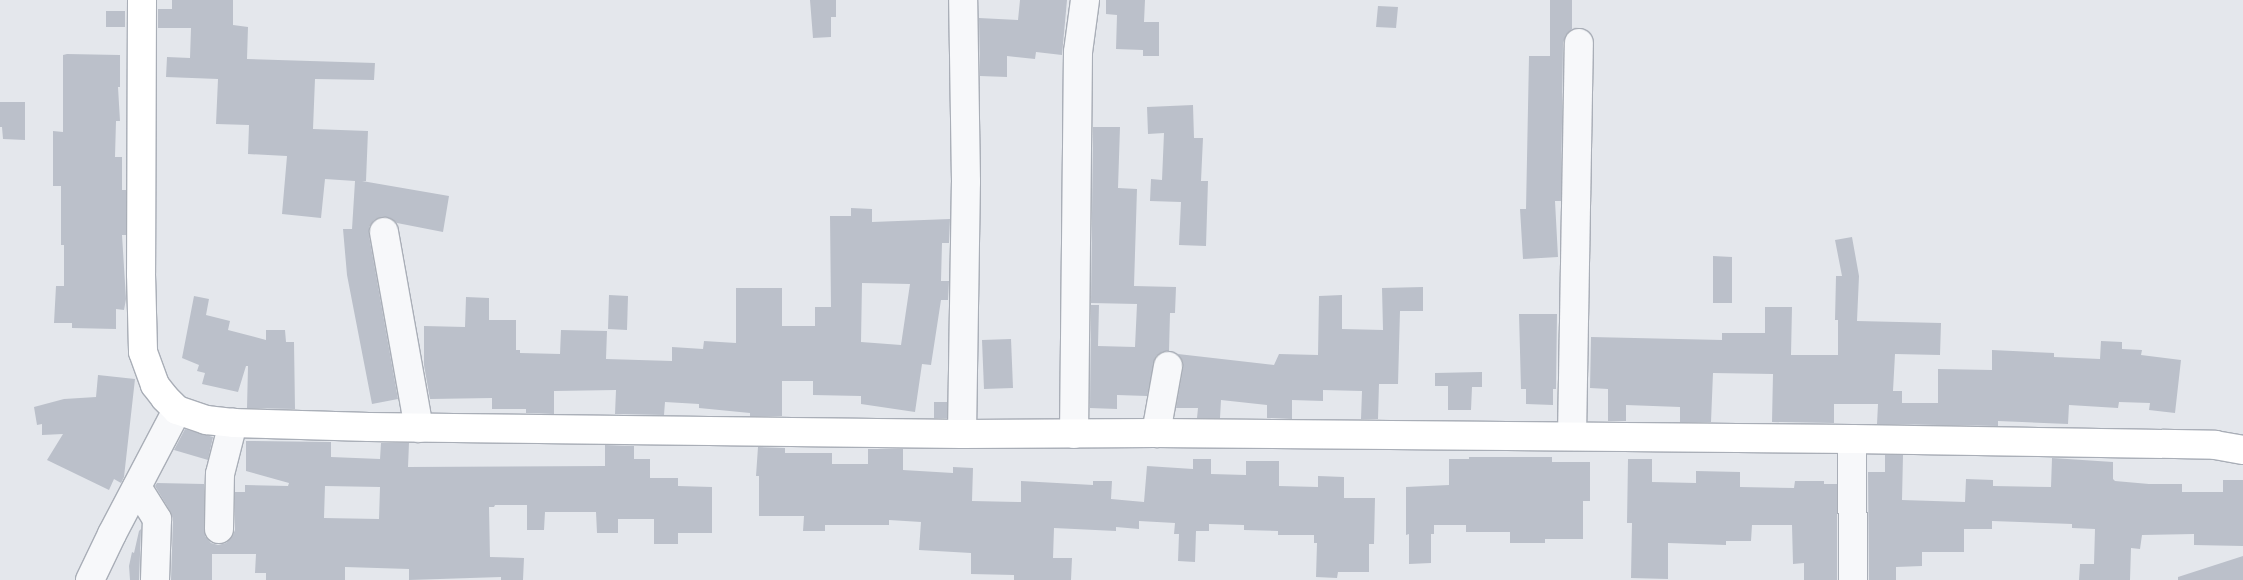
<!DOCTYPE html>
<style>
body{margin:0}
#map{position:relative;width:2243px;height:580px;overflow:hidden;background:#e4e7ec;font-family:"Space Grotesk",sans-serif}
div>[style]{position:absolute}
.building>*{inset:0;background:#bbc0ca}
.roads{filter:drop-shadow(1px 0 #a9aeb7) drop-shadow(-1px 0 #a9aeb7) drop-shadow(0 1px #a9aeb7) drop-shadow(0 -1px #a9aeb7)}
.minor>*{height:28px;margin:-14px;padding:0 14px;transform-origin:14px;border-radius:14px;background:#f7f8fa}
.major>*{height:28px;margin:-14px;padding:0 14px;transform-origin:14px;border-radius:14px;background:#fff}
span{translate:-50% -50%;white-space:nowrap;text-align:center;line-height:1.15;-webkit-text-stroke:5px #f4f6f9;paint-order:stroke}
</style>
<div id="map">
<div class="building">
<i style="clip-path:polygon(172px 0,233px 0,233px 25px,248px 27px,247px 59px,375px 63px,374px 80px,315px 79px,313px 129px,368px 131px,366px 181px,362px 181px,449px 196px,443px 232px,397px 223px,390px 218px,382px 217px,374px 220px,369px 227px,369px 235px,398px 399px,372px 404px,347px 275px,343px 229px,352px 229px,355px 181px,325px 179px,321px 218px,282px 214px,287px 156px,248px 154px,249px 125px,216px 124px,218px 79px,166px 77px,167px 57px,190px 58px,191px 28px,158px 28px,158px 9px,172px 9px)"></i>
<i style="clip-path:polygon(810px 0,836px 0,836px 17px,831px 17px,831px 37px,813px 38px)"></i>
<i style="clip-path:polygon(1020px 0,1067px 0,1062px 55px,1036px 52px,1035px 59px,1007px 56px,1007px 77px,980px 76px,979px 18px,1018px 20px)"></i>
<i style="clip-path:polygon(1106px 0,1145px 0,1144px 22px,1159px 22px,1159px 56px,1143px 56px,1143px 50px,1116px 49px,1117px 15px,1106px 14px)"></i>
<i style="clip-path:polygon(1550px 0,1572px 0,1572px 29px,1566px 35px,1563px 43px,1561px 201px,1555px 201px,1558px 257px,1523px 259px,1520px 209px,1526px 209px,1529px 56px,1550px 56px)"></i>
<i style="clip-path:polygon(1378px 6px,1398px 7px,1396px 28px,1376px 27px)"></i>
<i style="clip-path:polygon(106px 11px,125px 11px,125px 27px,106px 27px)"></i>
<i style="clip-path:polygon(67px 54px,120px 55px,120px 87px,118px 87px,120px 121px,116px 121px,115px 157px,122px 157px,122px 190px,126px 190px,126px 235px,122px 235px,126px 299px,124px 310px,116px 309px,116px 329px,72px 328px,72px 323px,54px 323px,56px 286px,64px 286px,64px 245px,61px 245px,61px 186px,53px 186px,53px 131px,63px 132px,63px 55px)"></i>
<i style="clip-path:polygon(0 102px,25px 102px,25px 140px,3px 139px,2px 127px,0 127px)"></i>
<i style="clip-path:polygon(1193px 105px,1194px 138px,1203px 138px,1201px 181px,1208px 181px,1206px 246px,1179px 245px,1181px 202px,1150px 201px,1151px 179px,1162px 180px,1164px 133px,1148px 134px,1147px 107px)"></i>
<i style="clip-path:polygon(1093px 127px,1120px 127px,1118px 188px,1137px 189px,1134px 286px,1176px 287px,1175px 313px,1170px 313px,1169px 351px,1162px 352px,1156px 356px,1147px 396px,1117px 395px,1117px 409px,1090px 408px,1091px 305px,1099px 305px,1098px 346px,1135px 347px,1137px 304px,1091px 303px)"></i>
<i style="clip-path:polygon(evenodd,851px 208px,872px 209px,872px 222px,950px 219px,949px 243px,942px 243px,941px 281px,949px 281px,948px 300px,941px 300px,931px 365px,922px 364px,915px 412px,861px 404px,861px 396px,813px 395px,813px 381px,782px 381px,782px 416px,750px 416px,750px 413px,699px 408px,699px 404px,665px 402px,664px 415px,615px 414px,616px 390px,554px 391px,554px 414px,526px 413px,526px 409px,492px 409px,492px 398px,430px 399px,424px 365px,424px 326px,465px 327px,466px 297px,489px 298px,489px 320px,516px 320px,516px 350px,520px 350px,520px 353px,560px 354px,561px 330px,607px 331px,606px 359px,672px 361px,672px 347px,703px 349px,704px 341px,736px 343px,736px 288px,782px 288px,782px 326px,815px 326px,815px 307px,831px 307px,830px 216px,851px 216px,851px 208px,862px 283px,910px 284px,901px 345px,861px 342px,862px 283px)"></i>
<i style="clip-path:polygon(1852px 237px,1859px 276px,1857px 321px,1941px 323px,1940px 355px,1895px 354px,1893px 391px,1902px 391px,1902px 403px,1938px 403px,1938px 369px,1992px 370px,1992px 350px,2054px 353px,2054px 357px,2100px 359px,2101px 341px,2122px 342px,2122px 349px,2142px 350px,2141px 355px,2181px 360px,2175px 413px,2149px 410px,2150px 403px,2119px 402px,2118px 408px,2069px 405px,2068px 424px,1998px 421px,1998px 426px,1877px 424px,1878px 404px,1834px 404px,1834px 423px,1772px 422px,1773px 374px,1713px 373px,1711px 422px,1680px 422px,1680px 407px,1626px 405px,1626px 421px,1608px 421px,1608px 389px,1590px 388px,1591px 337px,1722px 340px,1722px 333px,1765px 333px,1765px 307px,1792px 307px,1791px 355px,1838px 355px,1838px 320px,1835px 320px,1836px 276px,1842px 276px,1835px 240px)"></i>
<i style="clip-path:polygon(1713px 256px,1732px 257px,1732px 303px,1713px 303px)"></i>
<i style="clip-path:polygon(1423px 287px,1423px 311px,1400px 311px,1398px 384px,1379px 384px,1378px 419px,1361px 419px,1362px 391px,1323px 390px,1323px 401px,1292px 400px,1292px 419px,1267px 418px,1267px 405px,1221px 400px,1220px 418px,1197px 418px,1198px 408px,1176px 408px,1183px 368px,1182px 360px,1178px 354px,1274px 365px,1279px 354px,1318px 355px,1319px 296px,1342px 295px,1342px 329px,1383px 330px,1382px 288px)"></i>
<i style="clip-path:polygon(609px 295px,628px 296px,627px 330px,608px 329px)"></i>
<i style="clip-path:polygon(194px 296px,209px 299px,206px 315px,230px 321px,228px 330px,266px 340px,266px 330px,285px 330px,286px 342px,294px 342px,295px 409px,247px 408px,248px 366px,246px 366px,238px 392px,202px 384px,205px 373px,197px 371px,199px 365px,182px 358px)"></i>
<i style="clip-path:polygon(1519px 314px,1557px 314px,1556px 389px,1553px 389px,1553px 405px,1526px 404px,1526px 389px,1521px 389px)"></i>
<i style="clip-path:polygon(1011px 339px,1013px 388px,984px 389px,982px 340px)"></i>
<i style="clip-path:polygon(1482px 372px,1482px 387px,1472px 387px,1471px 410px,1448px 410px,1448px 386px,1435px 386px,1435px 373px)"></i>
<i style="clip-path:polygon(98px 375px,135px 379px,124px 477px,121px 483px,114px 479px,109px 490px,47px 460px,63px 434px,42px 435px,42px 424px,37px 425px,34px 407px,64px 399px,96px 397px)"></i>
<i style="clip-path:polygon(934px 402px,947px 402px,947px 418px,934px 418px)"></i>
<i style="clip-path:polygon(185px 429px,213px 437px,208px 460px,174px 450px)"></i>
<i style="clip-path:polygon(evenodd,246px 441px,331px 442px,331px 457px,380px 459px,381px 443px,409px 443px,408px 467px,605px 466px,605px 445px,634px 446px,634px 459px,650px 459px,650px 478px,678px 478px,678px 486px,712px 487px,712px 533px,678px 533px,678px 544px,654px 544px,654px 519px,618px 519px,618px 533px,597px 533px,596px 512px,545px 512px,544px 530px,527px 530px,527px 505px,495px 505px,494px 507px,489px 507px,490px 557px,524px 558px,523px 580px,501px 580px,501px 577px,409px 580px,409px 569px,345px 567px,345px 580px,266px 580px,266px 573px,255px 573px,256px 554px,212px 554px,212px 580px,171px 580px,173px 519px,170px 511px,155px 486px,157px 483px,204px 484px,205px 536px,211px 543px,218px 545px,226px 543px,232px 537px,235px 530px,235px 492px,245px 492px,245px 485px,288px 486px,289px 483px,246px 471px,246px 441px,325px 486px,380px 487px,379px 519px,324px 518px,325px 486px)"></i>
<i style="clip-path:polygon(758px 447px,785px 448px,785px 453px,832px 453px,832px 464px,868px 464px,868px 449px,903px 449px,903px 470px,953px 473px,953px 467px,973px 468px,972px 501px,1021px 502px,1021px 481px,1093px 485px,1093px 481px,1112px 481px,1111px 499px,1144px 502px,1147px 466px,1193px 469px,1193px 459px,1211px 459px,1211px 474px,1246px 475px,1246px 461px,1279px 461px,1279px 486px,1318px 487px,1318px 476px,1344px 477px,1344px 498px,1375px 498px,1374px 544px,1369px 544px,1369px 572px,1338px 572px,1337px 578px,1316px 577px,1317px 543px,1314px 543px,1314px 535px,1278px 535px,1278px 531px,1244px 530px,1244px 525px,1209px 524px,1209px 531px,1196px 531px,1195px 562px,1178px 561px,1179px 534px,1174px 534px,1175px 523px,1139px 521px,1139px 529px,1116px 527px,1116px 531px,1054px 528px,1053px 558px,1072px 558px,1071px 580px,1014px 580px,1014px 575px,971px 574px,971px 553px,919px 550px,921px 522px,889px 520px,889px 525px,825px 525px,825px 531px,803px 531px,804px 516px,759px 516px,759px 476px,756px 476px)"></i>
<i style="clip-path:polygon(1885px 455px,1903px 455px,1902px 500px,1965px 502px,1966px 479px,1993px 480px,1993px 486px,2051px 487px,2052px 458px,2113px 462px,2113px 479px,2115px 481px,2149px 484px,2182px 484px,2182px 492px,2223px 492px,2223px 480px,2243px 480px,2243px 546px,2194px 545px,2194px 534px,2142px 535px,2140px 549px,2131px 548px,2130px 580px,2079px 580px,2080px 564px,2094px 564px,2095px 529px,2072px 528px,2072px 524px,1992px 521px,1992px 529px,1964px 529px,1964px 552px,1922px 552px,1922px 566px,1896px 567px,1896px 580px,1869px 580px,1868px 472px,1885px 472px)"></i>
<i style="clip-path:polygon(1469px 457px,1552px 457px,1552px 462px,1590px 462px,1590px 501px,1583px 501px,1583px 539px,1545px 539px,1545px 543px,1510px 543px,1510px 532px,1466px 532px,1466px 525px,1434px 525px,1434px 534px,1431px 534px,1431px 563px,1409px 564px,1409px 534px,1406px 535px,1406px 487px,1449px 485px,1449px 459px,1469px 459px)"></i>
<i style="clip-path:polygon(1628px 459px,1652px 459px,1652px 482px,1696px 483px,1696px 471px,1740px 472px,1740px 487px,1794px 488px,1795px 481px,1824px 481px,1824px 484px,1837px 484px,1837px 580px,1804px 580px,1804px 563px,1793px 564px,1792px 525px,1752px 525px,1751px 541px,1726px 541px,1726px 545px,1668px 543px,1668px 579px,1631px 578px,1632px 523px,1627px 523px)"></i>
<i style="clip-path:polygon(141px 529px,139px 580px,130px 580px,129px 566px,132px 552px,134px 553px,139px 531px)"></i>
<i style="clip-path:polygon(2243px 556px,2243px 580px,2178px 580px,2178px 577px)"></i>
</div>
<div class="roads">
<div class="minor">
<i style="left:384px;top:232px;width:199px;rotate:79.9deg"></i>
<i style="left:1156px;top:433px;width:68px;rotate:-79.8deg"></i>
<i style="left:962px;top:434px;width:252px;rotate:-89.1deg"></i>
<i style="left:966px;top:182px;width:182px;rotate:-90.9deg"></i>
<i style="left:1074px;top:434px;width:382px;rotate:-89.4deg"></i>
<i style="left:1078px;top:52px;width:52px;rotate:-82.3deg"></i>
<i style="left:1572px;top:436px;width:393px;rotate:-89deg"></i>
<i style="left:1852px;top:439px;width:141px;rotate:89.6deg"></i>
<i style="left:137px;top:487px;width:38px;rotate:58deg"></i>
<i style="left:157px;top:519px;width:61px;rotate:91.9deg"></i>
<i style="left:219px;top:529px;width:55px;rotate:-89deg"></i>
<i style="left:220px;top:474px;width:53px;rotate:-75.7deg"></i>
<i style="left:90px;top:580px;width:51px;rotate:-64.4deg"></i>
<i style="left:112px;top:534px;width:140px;rotate:-62.3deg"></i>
</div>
<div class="major">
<i style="left:142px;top:0;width:274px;rotate:90.2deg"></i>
<i style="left:141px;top:274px;width:78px;rotate:88.5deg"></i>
<i style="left:143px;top:352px;width:35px;rotate:70deg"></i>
<i style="left:155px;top:385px;width:16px;rotate:52deg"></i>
<i style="left:165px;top:398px;width:17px;rotate:45deg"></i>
<i style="left:177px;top:410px;width:31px;rotate:19deg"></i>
<i style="left:206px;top:420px;width:27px;rotate:6deg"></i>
<i style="left:233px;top:423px;width:136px;rotate:1.7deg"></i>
<i style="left:369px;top:427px;width:593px;rotate:0.68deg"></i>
<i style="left:962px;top:434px;width:194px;rotate:-0.3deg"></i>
<i style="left:1156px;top:433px;width:696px;rotate:0.49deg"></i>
<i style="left:1852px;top:439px;width:363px;rotate:0.9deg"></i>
<i style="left:2215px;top:445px;width:28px;rotate:10deg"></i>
</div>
</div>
</div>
